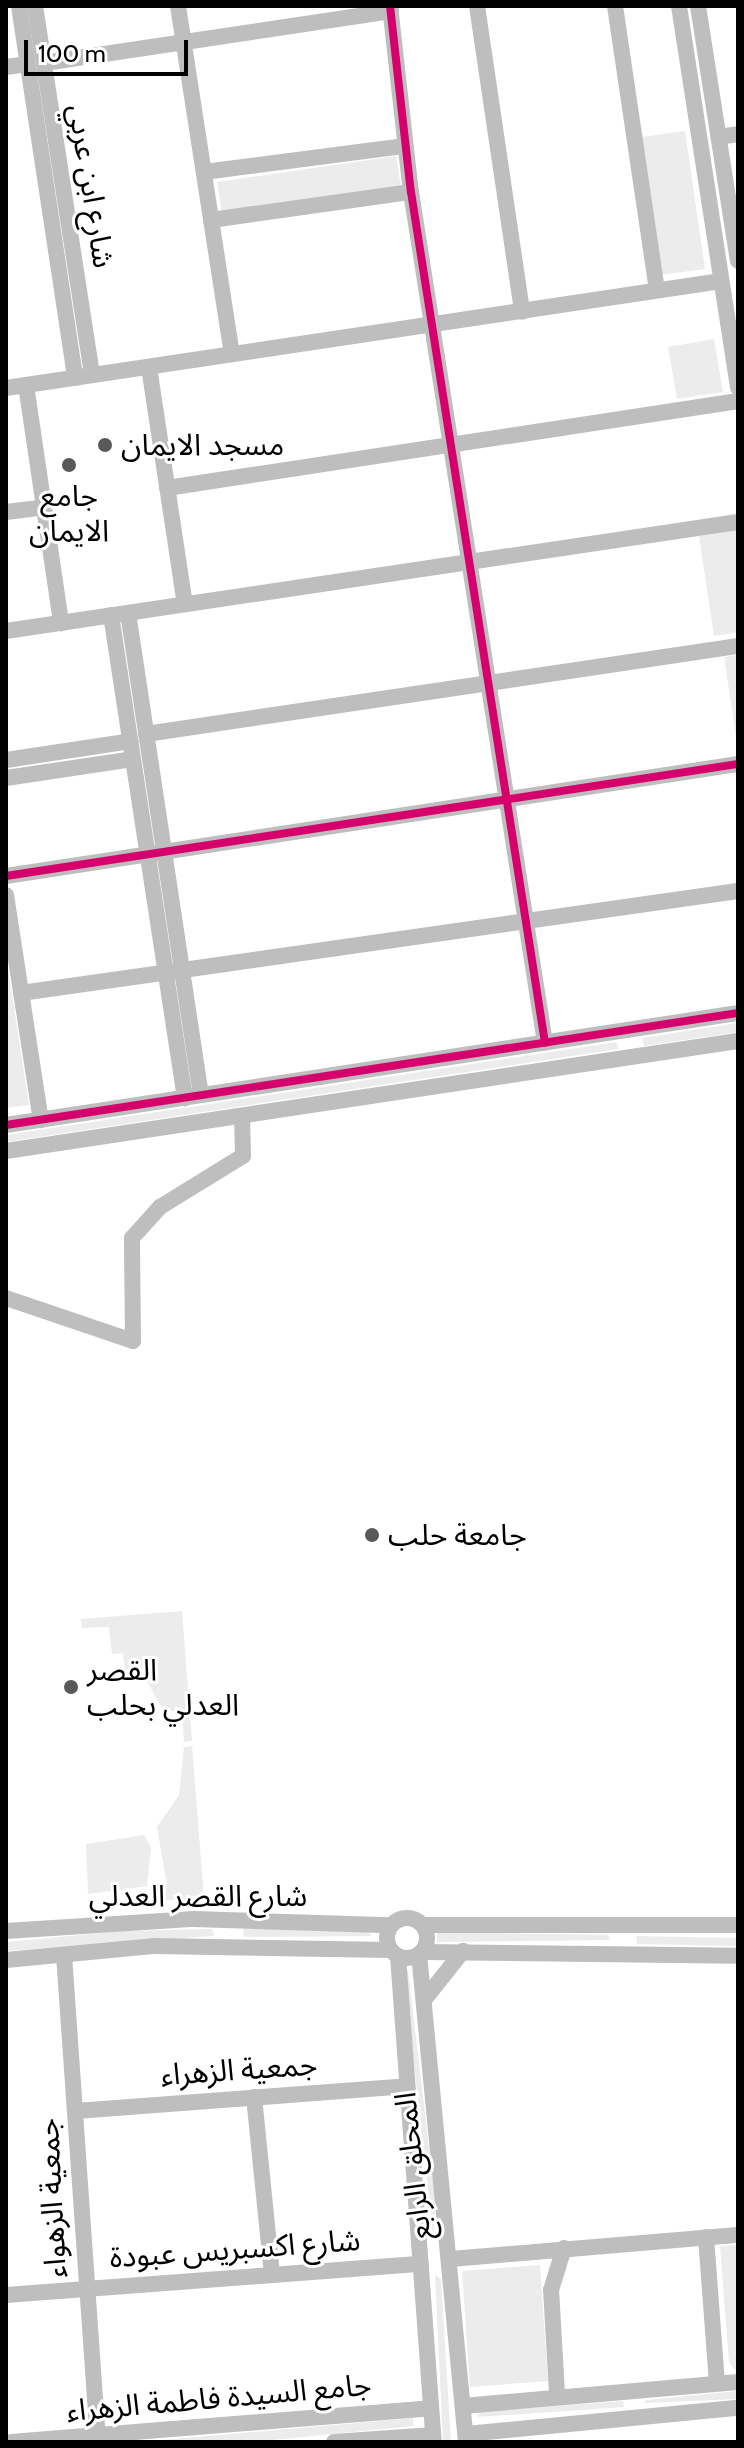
<!DOCTYPE html>
<meta charset="utf-8">
<style>
body{margin:0}
#map{position:relative;width:744px;height:2448px;overflow:hidden;background:#fff;font-family:Cabin,"Noto Sans Arabic",sans-serif}
div>[style]{position:absolute}
.green>*{inset:0;background:#ececec}
.minor>*{height:16px;margin:-8px;padding:0 8px;transform-origin:8px;border-radius:8px;background:#bebebe}
.minor>.ring{margin:-8px;padding:0;box-sizing:content-box;background:none;border:16px solid #bebebe;border-radius:50%}
.cycleway>*{height:8px;margin:-4px;padding:0 4px;transform-origin:4px;border-radius:4px;background:#d6006c}
.dots>*{width:22px;height:22px;translate:-50% -50%;box-sizing:border-box;border:4px solid #fff;border-radius:50%}
span{translate:-50% -50%;white-space:nowrap;text-align:center;line-height:1.15;-webkit-text-stroke:6px #fff;paint-order:stroke}
.street-label{font-size:30px;color:#000}
.poi-label{font-size:30px;color:#000}
.left{translate:0 -50%;text-align:left}
.frame{position:absolute;inset:0;border:8px solid #000;pointer-events:none}
.scale{position:absolute;left:24px;top:40px;width:164px;height:36px;box-sizing:border-box;border:4px solid #000;border-top:0;padding-left:10px;font-size:24px;line-height:28px;white-space:nowrap;color:#000;-webkit-text-stroke:6px #fff;paint-order:stroke}
</style>
<div id="map">
<div class="green">
<i style="clip-path:polygon(685px 131px,705px 269px,661px 275px,641px 137px)"></i>
<i style="clip-path:polygon(396px 156px,401px 187px,222px 213px,217px 182px)"></i>
<i style="clip-path:polygon(714px 339px,723px 392px,677px 399px,668px 347px)"></i>
<i style="clip-path:polygon(738px 530px,738px 632px,714px 636px,699px 536px)"></i>
<i style="clip-path:polygon(738px 655px,738px 750px,724px 657px)"></i>
<i style="clip-path:polygon(6px 955px,29px 1105px,6px 1108px)"></i>
<i style="clip-path:polygon(738px 1023px,738px 1032px,644px 1046px,642px 1038px)"></i>
<i style="clip-path:polygon(617px 1042px,618px 1049px,6px 1142px,6px 1135px)"></i>
<i style="clip-path:polygon(182px 1611px,192px 1741px,184px 1742px,182px 1714px,162px 1708px,148px 1683px,125px 1671px,123px 1653px,112px 1654px,109px 1627px,82px 1628px,81px 1619px)"></i>
<i style="clip-path:polygon(192px 1746px,204px 1898px,154px 1901px,167px 1885px,157px 1827px,179px 1795px,184px 1747px)"></i>
<i style="clip-path:polygon(144px 1835px,151px 1848px,147px 1886px,88px 1894px,86px 1844px)"></i>
<i style="clip-path:polygon(243px 1928px,368px 1932px,372px 1936px,244px 1937px)"></i>
<i style="clip-path:polygon(123px 1931px,212px 1929px,214px 1936px,6px 1951px,6px 1942px)"></i>
<i style="clip-path:polygon(437px 1932px,608px 1935px,610px 1940px,437px 1942px)"></i>
<i style="clip-path:polygon(636px 1936px,738px 1938px,738px 1946px,637px 1944px)"></i>
<i style="clip-path:polygon(408px 1970px,435px 2198px,434px 2243px,404px 1975px)"></i>
<i style="clip-path:polygon(738px 2245px,738px 2373px,729px 2363px,720px 2246px)"></i>
<i style="clip-path:polygon(540px 2265px,548px 2381px,470px 2387px,462px 2271px)"></i>
<i style="clip-path:polygon(435px 2275px,441px 2279px,451px 2442px,443px 2442px)"></i>
<i style="clip-path:polygon(738px 2391px,738px 2399px,644px 2403px,646px 2400px)"></i>
<i style="clip-path:polygon(623px 2401px,624px 2407px,477px 2417px,480px 2412px)"></i>
<i style="clip-path:polygon(413px 2418px,414px 2426px,251px 2442px,139px 2442px)"></i>
</div>
<div class="minor">
<i style="left:19px;top:6px;width:376px;rotate:81.4deg"></i>
<i style="left:35px;top:6px;width:373px;rotate:81.2deg"></i>
<i style="left:178px;top:6px;width:352px;rotate:81.2deg"></i>
<i style="left:390px;top:6px;width:187px;rotate:83.6deg"></i>
<i style="left:411px;top:192px;width:861px;rotate:81.05deg"></i>
<i style="left:477px;top:6px;width:309px;rotate:81.6deg"></i>
<i style="left:615px;top:6px;width:287px;rotate:81.6deg"></i>
<i style="left:679px;top:6px;width:386px;rotate:81.2deg"></i>
<i style="left:698px;top:6px;width:258px;rotate:81.1deg"></i>
<i style="left:44px;top:63px;width:351px;rotate:-8.5deg"></i>
<i style="left:6px;top:67px;width:21px;rotate:-8deg"></i>
<i style="left:719px;top:137px;width:19px;rotate:-9deg"></i>
<i style="left:204px;top:172px;width:203px;rotate:-7.4deg"></i>
<i style="left:211px;top:220px;width:202px;rotate:-8deg"></i>
<i style="left:149px;top:367px;width:240px;rotate:81.4deg"></i>
<i style="left:26px;top:385px;width:241px;rotate:81.6deg"></i>
<i style="left:6px;top:388px;width:723px;rotate:-8.51deg"></i>
<i style="left:167px;top:488px;width:578px;rotate:-8.66deg"></i>
<i style="left:6px;top:512px;width:38px;rotate:-7deg"></i>
<i style="left:128px;top:613px;width:487px;rotate:81.4deg"></i>
<i style="left:111px;top:615px;width:489px;rotate:81.3deg"></i>
<i style="left:6px;top:631px;width:740px;rotate:-8.47deg"></i>
<i style="left:146px;top:734px;width:599px;rotate:-8.46deg"></i>
<i style="left:6px;top:760px;width:126px;rotate:-8.6deg"></i>
<i style="left:6px;top:778px;width:128px;rotate:-8.5deg"></i>
<i style="left:6px;top:876px;width:741px;rotate:-8.7deg"></i>
<i style="left:6px;top:895px;width:228px;rotate:81.2deg"></i>
<i style="left:21px;top:993px;width:724px;rotate:-8.1deg"></i>
<i style="left:6px;top:1125px;width:741px;rotate:-8.7deg"></i>
<i style="left:6px;top:1151px;width:740px;rotate:-8.55deg"></i>
<i style="left:6px;top:1298px;width:134px;rotate:18.7deg"></i>
<i style="left:133px;top:1341px;width:103px;rotate:-90.6deg"></i>
<i style="left:132px;top:1238px;width:42px;rotate:-47.9deg"></i>
<i style="left:160px;top:1207px;width:97px;rotate:-31.6deg"></i>
<i style="left:243px;top:1156px;width:40px;rotate:-91.4deg"></i>
<i class="ring" style="left:387px;top:1918px;width:24px;height:24px"></i>
<i style="left:423px;top:1925px;width:315px"></i>
<i style="left:6px;top:1931px;width:188px;rotate:-3.7deg"></i>
<i style="left:194px;top:1919px;width:196px;rotate:1.8deg"></i>
<i style="left:422px;top:1952px;width:316px;rotate:0.7deg"></i>
<i style="left:419px;top:1954px;width:490px;rotate:84.5deg"></i>
<i style="left:64px;top:1955px;width:483px;rotate:86deg"></i>
<i style="left:398px;top:1956px;width:487px;rotate:85.8deg"></i>
<i style="left:6px;top:1960px;width:150px;rotate:-5.4deg"></i>
<i style="left:155px;top:1946px;width:235px;rotate:1deg"></i>
<i style="left:424px;top:2000px;width:63px;rotate:-51.5deg"></i>
<i style="left:254px;top:2097px;width:177px;rotate:84.2deg"></i>
<i style="left:76px;top:2111px;width:332px;rotate:-4.3deg"></i>
<i style="left:706px;top:2237px;width:146px;rotate:85.7deg"></i>
<i style="left:451px;top:2259px;width:288px;rotate:-4.8deg"></i>
<i style="left:6px;top:2295px;width:416px;rotate:-4.3deg"></i>
<i style="left:557px;top:2393px;width:103px;rotate:-93.3deg"></i>
<i style="left:551px;top:2290px;width:44px;rotate:-72.8deg"></i>
<i style="left:463px;top:2406px;width:276px;rotate:-5deg"></i>
<i style="left:466px;top:2434px;width:273px;rotate:-5.5deg"></i>
<i style="left:11px;top:2442px;width:421px;rotate:-4.6deg"></i>
<i style="left:334px;top:2442px;width:99px;rotate:-4deg"></i>
</div>
<div class="cycleway">
<i style="left:390px;top:6px;width:187px;rotate:83.6deg"></i>
<i style="left:411px;top:192px;width:861px;rotate:81.05deg"></i>
<i style="left:6px;top:876px;width:741px;rotate:-8.7deg"></i>
<i style="left:6px;top:1125px;width:741px;rotate:-8.7deg"></i>
</div>
<div class="dots">
<i style="left:105px;top:445px;background:#595959"></i>
<i style="left:69px;top:465px;background:#595959"></i>
<i style="left:372px;top:1535px;background:#595959"></i>
<i style="left:71px;top:1687px;background:#595959"></i>
</div>
<div class="street-label">
<span style="left:91px;top:186px;rotate:81deg">شارع ابن عربي</span>
<span style="left:198px;top:1896px">شارع القصر العدلي</span>
<span style="left:239px;top:2070px;rotate:-4deg">جمعية الزهراء</span>
<span style="left:413px;top:2166px;rotate:-96deg">المحلق الرابع</span>
<span style="left:52px;top:2198px;rotate:-93deg">جمعية الزهواء</span>
<span style="left:235px;top:2249px;rotate:-4deg">شارع اكسبريس عبودة</span>
<span style="left:219px;top:2398px;rotate:-5deg">جامع السيدة فاطمة الزهراء</span>
</div>
<div class="poi-label">
<span class="left" style="left:121px;top:445px">مسجد الايمان</span>
<span style="left:69px;top:513px">جامع<br>الايمان</span>
<span class="left" style="left:388px;top:1535px">جامعة حلب</span>
<span class="left" style="left:87px;top:1687px">القصر<br>العدلي بحلب</span>
</div>
<div class="frame"></div>
<div class="scale">100 m</div>
</div>
